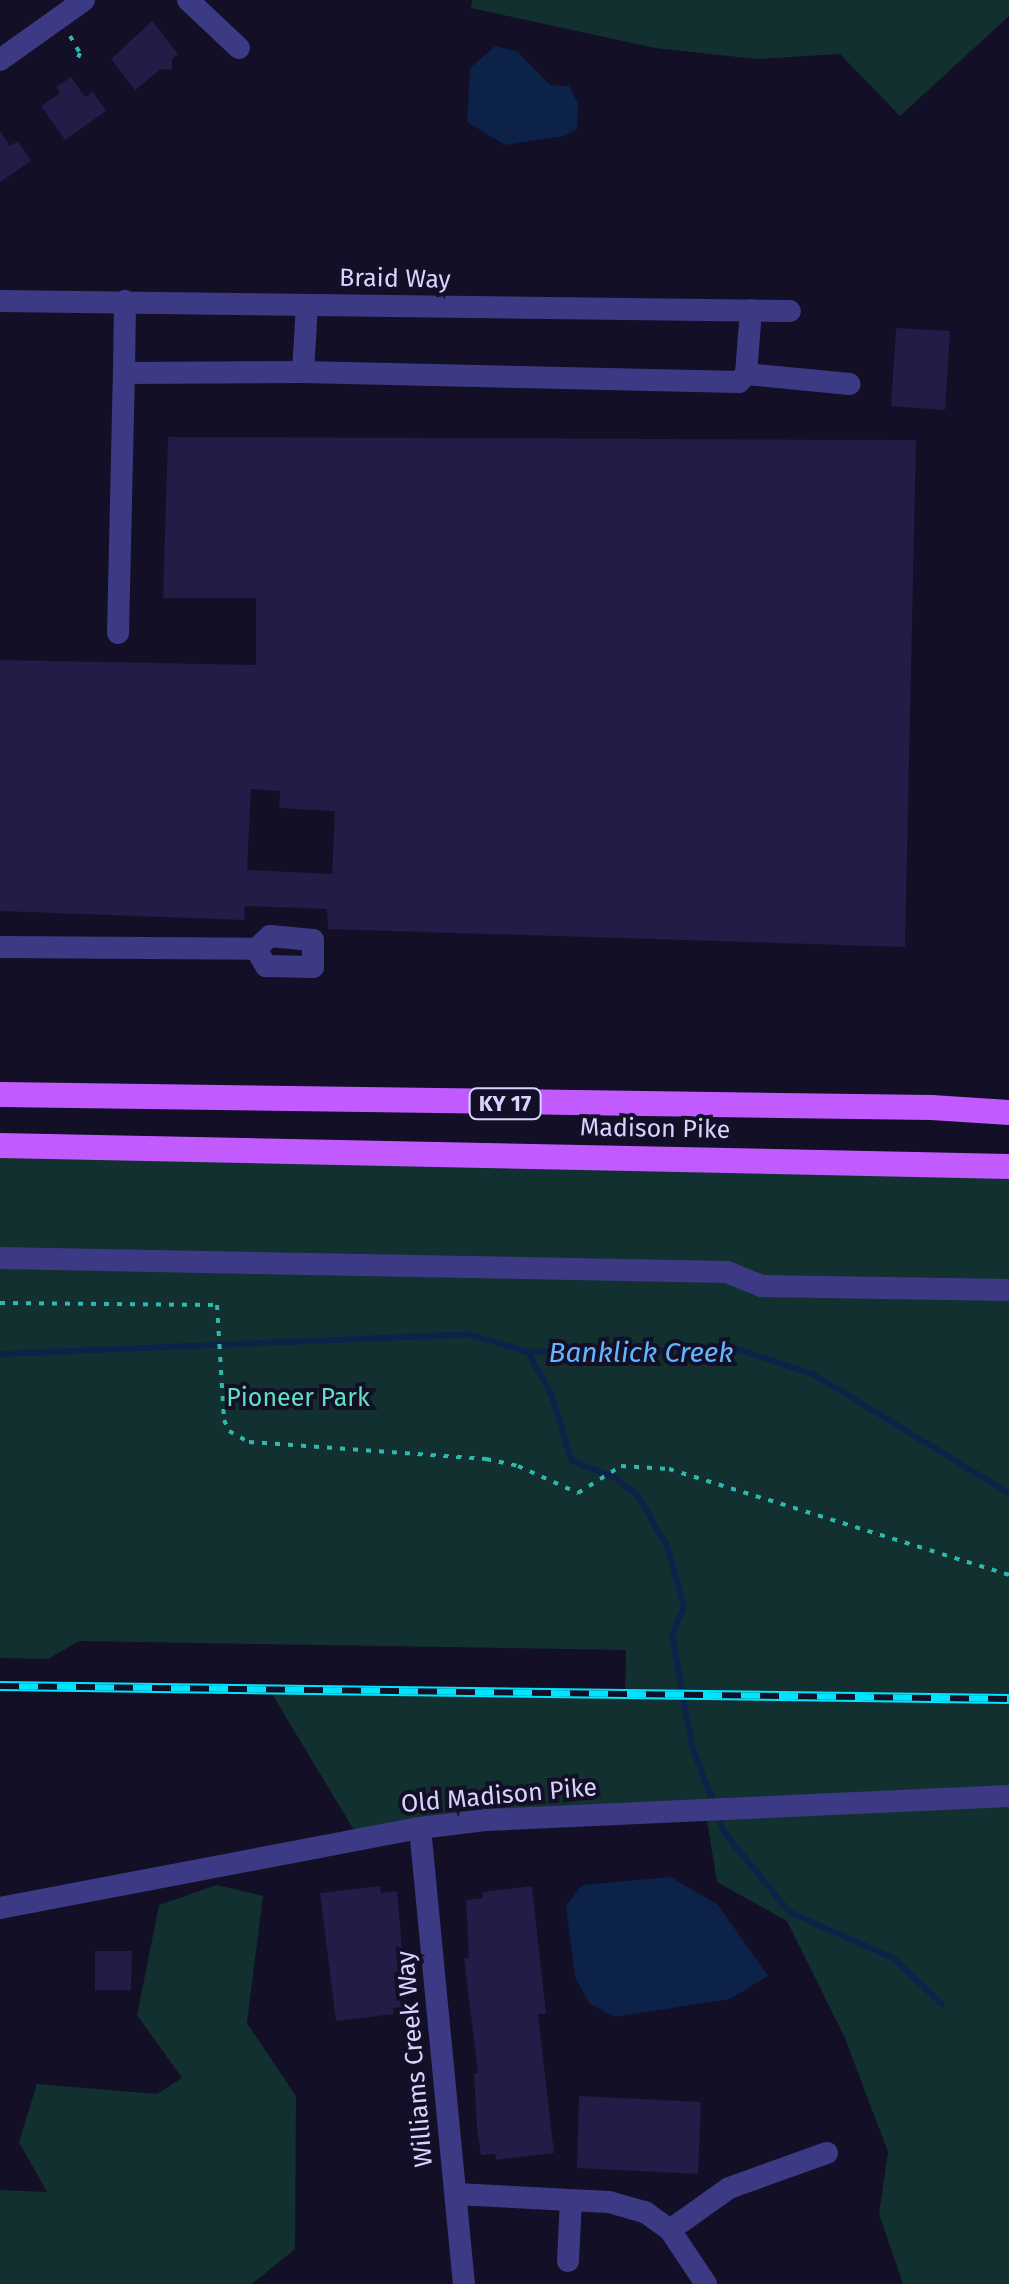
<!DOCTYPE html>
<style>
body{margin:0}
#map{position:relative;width:1009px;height:2284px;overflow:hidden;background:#130f26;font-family:"Fira Sans",sans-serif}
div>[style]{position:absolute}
.green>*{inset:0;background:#12302f}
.water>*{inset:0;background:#0c2248}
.stream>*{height:6px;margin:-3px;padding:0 3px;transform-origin:3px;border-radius:3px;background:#0c2248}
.building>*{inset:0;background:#241b47}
.path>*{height:4px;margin-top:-2px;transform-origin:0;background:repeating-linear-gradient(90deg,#2fb8b0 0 5px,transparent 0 13px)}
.minor>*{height:22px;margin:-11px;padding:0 11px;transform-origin:11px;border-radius:11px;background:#3d3a85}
.major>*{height:25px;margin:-12.5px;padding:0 12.5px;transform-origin:12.5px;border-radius:12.5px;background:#c25bff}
.rail>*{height:10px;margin-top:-5px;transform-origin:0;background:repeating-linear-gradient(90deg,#130f26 0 19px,#00e5ff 0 38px);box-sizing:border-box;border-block:2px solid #00e5ff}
span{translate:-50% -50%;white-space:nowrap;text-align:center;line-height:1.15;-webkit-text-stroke:8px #130f26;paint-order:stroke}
.shield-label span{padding:2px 8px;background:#130f26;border:2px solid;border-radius:8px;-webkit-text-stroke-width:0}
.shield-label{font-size:22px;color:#d9d4ff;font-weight:700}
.street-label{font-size:25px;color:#d9d4ff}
.park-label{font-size:25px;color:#5fe0c0}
.water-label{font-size:28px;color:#62b6ff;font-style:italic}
</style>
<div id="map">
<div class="green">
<i style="clip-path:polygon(472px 0,1009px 0,1009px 16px,900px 116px,840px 54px,757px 59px,655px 48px,471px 8px)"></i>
<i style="clip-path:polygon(0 1145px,1009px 1166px,1009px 2284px,903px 2284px,879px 2214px,888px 2152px,845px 2038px,787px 1921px,717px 1882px,705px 1808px,360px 1840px,269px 1689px,625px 1694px,626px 1650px,79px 1641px,48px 1659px,0 1658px)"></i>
<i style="clip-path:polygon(217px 1885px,263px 1896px,247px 2023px,296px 2096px,295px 2249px,252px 2284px,0 2284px,0 2190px,47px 2192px,19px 2142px,37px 2084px,157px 2094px,182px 2078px,137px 2015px,159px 1905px)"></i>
</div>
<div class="water">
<i style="clip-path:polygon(495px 46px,517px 51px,550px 85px,569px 86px,578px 103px,577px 129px,564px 136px,505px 145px,467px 122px,470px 68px)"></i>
<i style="clip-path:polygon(671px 1877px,718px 1905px,768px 1976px,730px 1999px,614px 2017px,589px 2003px,575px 1977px,566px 1906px,582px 1885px)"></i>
</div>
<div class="stream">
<i style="left:528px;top:1352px;width:48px;rotate:61.3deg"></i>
<i style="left:551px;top:1394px;width:70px;rotate:72.6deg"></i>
<i style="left:572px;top:1461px;width:47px;rotate:21.1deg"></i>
<i style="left:616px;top:1478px;width:28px;rotate:39deg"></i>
<i style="left:638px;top:1496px;width:58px;rotate:59.9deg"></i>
<i style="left:667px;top:1546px;width:62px;rotate:74.2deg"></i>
<i style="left:684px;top:1606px;width:32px;rotate:112deg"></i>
<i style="left:672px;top:1636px;width:112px;rotate:79.7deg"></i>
<i style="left:692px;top:1746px;width:60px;rotate:69.4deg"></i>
<i style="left:0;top:1354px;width:468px;rotate:-2.4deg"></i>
<i style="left:468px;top:1334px;width:63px;rotate:16.7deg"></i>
<i style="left:528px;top:1352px;width:208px;rotate:-0.8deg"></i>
<i style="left:736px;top:1349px;width:81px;rotate:18deg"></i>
<i style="left:813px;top:1374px;width:229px;rotate:31.3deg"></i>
<i style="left:717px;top:1814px;width:19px;rotate:69deg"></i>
<i style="left:724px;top:1832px;width:103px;rotate:50.9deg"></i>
<i style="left:789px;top:1912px;width:114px;rotate:23.9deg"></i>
<i style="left:893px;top:1958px;width:67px;rotate:43.2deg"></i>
</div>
<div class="building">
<i style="clip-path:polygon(152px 21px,178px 54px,172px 59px,172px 70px,161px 69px,135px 90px,111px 59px)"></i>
<i style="clip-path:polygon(71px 77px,85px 97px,93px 92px,106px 111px,65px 140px,41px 106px,60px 93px,56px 87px)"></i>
<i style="clip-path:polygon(0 131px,10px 146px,18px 141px,31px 161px,0 182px)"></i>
<i style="clip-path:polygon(896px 328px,950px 331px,945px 410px,891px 406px)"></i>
<i style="clip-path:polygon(evenodd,168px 437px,916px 440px,905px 947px,328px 929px,327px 909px,245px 906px,244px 920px,0 911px,0 660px,256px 665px,256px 598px,163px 598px,168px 437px,251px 789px,280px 791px,279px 808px,335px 811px,332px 874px,247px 870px,251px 789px)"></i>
<i style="clip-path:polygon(380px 1886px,381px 1893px,397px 1891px,407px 2007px,393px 2008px,394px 2014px,336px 2021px,320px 1893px)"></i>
<i style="clip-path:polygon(532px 1886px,546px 2014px,538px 2014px,554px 2153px,496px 2160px,495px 2154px,481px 2155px,477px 2128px,474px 2074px,478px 2073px,464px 1958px,469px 1958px,466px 1900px,483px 1898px,482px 1892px)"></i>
<i style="clip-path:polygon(95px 1951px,132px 1951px,131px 1990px,95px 1990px)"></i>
<i style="clip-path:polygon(579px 2096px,701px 2102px,698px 2174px,577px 2168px)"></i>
</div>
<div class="path">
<i style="left:70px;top:36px;width:20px;rotate:60deg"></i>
<i style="left:80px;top:53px;width:11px;rotate:112deg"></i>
<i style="left:0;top:1303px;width:217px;rotate:0.5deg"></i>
<i style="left:217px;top:1305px;width:115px;rotate:86.5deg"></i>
<i style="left:224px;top:1420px;width:12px;rotate:66deg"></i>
<i style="left:229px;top:1431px;width:23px;rotate:29deg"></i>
<i style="left:249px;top:1442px;width:238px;rotate:4.1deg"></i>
<i style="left:486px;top:1459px;width:33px;rotate:12deg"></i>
<i style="left:518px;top:1466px;width:66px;rotate:24.2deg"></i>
<i style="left:578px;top:1493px;width:51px;rotate:-32.1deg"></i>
<i style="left:621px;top:1466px;width:48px;rotate:3.6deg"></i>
<i style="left:669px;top:1469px;width:356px;rotate:17.3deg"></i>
</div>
<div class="minor">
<i style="left:188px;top:0;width:70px;rotate:43.3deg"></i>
<i style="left:0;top:60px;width:103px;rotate:-35.5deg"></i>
<i style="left:0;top:301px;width:790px;rotate:0.73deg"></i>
<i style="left:125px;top:301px;width:72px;rotate:90.8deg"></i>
<i style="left:124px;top:373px;width:179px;rotate:-0.3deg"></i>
<i style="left:307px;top:305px;width:67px;rotate:93.4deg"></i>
<i style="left:303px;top:372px;width:436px;rotate:1.3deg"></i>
<i style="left:739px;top:382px;width:11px;rotate:-49deg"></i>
<i style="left:746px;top:374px;width:64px;rotate:-85.5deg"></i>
<i style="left:746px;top:374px;width:104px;rotate:5.5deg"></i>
<i style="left:118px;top:633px;width:260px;rotate:-88.7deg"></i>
<i style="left:0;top:947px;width:256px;rotate:0.4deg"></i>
<i style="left:256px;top:949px;width:19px;rotate:-43deg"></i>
<i style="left:270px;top:936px;width:43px;rotate:5.3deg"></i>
<i style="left:313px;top:940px;width:27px;rotate:90deg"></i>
<i style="left:313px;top:967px;width:47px;rotate:-178.8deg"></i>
<i style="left:266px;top:966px;width:20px;rotate:-120deg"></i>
<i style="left:0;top:1258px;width:727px;rotate:1.1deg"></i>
<i style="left:727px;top:1272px;width:38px;rotate:22deg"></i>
<i style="left:762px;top:1286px;width:247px;rotate:0.9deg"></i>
<i style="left:420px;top:1828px;width:458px;rotate:84.5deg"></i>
<i style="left:0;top:1908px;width:428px;rotate:-10.8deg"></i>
<i style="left:420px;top:1828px;width:66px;rotate:-6.9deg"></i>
<i style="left:486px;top:1820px;width:524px;rotate:-2.63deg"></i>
<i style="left:456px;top:2194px;width:153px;rotate:3deg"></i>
<i style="left:609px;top:2202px;width:37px;rotate:16deg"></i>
<i style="left:645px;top:2212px;width:31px;rotate:36deg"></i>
<i style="left:670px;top:2230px;width:65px;rotate:56.3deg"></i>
<i style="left:670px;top:2230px;width:72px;rotate:-35.4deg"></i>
<i style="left:729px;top:2188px;width:104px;rotate:-19.7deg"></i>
<i style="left:568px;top:2261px;width:61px;rotate:-87.2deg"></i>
</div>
<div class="major">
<i style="left:0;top:1094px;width:931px;rotate:0.8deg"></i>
<i style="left:931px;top:1107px;width:78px;rotate:3.7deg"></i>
<i style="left:0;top:1145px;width:1009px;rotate:1.19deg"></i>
</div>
<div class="rail">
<i style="left:0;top:1686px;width:1009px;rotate:0.74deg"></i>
</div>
<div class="shield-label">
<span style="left:505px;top:1104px">KY 17</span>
</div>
<div class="street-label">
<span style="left:395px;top:279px;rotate:1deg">Braid Way</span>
<span style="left:655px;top:1129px;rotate:1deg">Madison Pike</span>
<span style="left:499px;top:1796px;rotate:-5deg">Old Madison Pike</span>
<span style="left:415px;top:2059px;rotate:-95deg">Williams Creek Way</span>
</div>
<div class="park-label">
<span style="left:298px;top:1398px">Pioneer Park</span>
</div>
<div class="water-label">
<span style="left:641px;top:1353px">Banklick Creek</span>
</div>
</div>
